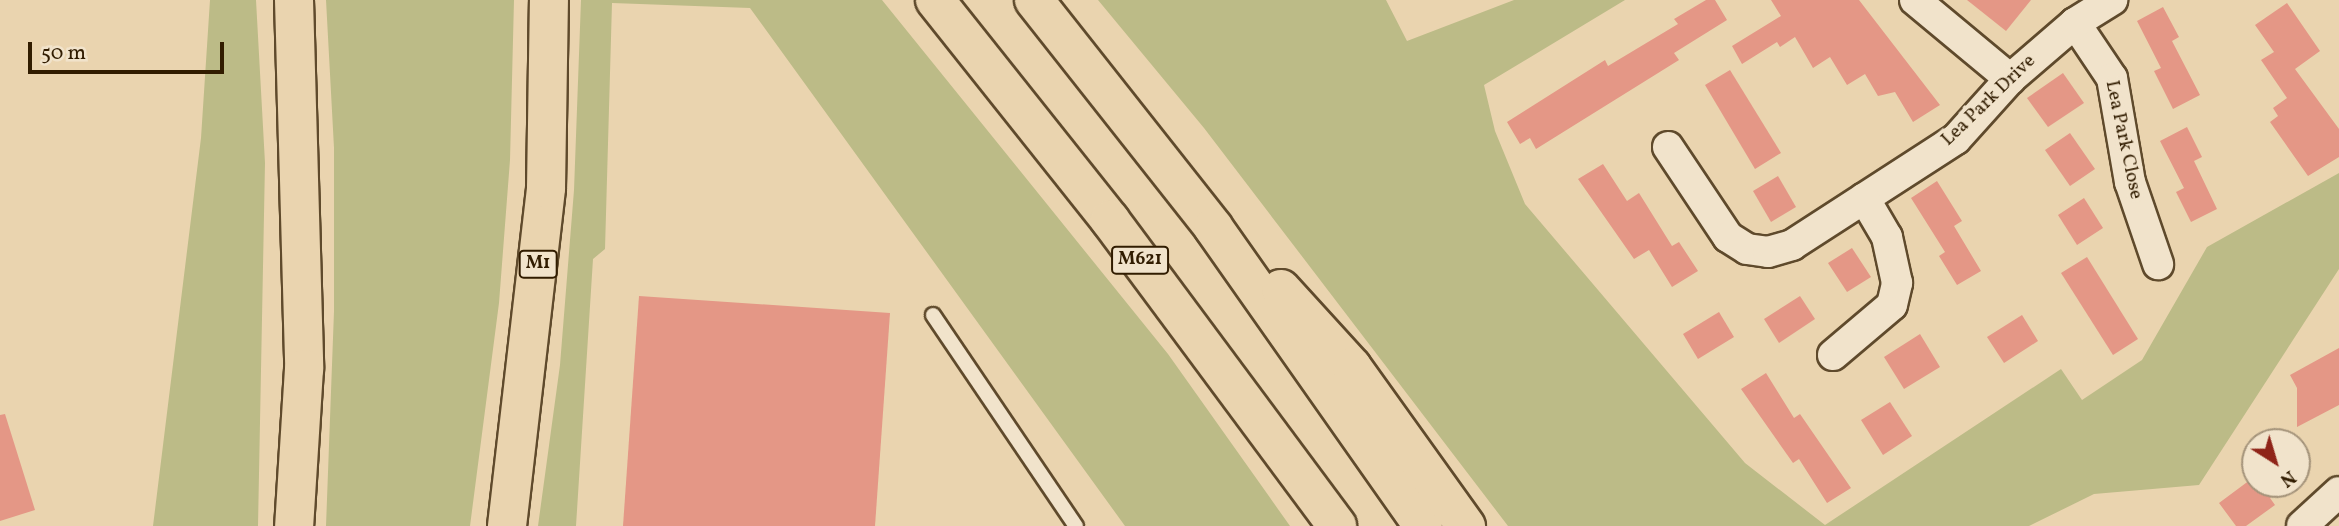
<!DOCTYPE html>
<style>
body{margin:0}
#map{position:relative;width:2339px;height:526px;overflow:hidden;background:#ead4af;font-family:Vollkorn,serif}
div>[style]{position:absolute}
.green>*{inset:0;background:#bcbb87}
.building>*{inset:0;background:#e49786}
.roads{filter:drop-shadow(2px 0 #5f4a2c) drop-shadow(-2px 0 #5f4a2c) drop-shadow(0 2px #5f4a2c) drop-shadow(0 -2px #5f4a2c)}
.lane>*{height:14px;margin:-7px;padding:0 7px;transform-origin:7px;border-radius:7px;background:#f1e3cb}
.street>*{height:30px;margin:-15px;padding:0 15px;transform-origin:15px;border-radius:15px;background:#f1e3cb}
.highway>*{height:38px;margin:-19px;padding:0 19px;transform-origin:19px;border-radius:19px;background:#ead4af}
span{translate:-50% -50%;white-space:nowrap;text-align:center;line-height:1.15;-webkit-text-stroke:7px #f1e3cb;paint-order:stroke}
.shield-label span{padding:2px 5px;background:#f1e3cb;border:2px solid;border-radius:5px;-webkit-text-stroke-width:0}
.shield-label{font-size:18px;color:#311c00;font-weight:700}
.street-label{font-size:19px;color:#311c00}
.north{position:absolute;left:2241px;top:428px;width:70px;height:70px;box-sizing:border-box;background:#f1e3cb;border:2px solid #a4937a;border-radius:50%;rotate:143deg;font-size:19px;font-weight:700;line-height:28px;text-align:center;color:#311c00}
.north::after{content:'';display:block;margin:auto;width:24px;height:32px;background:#8f2418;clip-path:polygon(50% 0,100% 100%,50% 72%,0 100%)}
.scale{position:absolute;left:28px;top:42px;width:196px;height:32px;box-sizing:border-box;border:4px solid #311c00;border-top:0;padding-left:9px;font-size:21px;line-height:24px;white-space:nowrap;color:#311c00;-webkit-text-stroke:5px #f1e3cb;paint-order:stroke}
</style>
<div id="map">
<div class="green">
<i style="clip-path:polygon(210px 0,256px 0,265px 163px,258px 526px,153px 526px,201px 138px)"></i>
<i style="clip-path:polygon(326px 0,514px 0,510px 160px,499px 303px,470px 526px,326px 526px,334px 311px,334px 148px)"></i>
<i style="clip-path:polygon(581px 0,882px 0,1168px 354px,1290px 526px,1125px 526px,750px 8px,612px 3px,605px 249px,593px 259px,576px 526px,538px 526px,560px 365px,574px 190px)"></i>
<i style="clip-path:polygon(1098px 0,1386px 0,1407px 41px,1514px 0,1625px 0,1484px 85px,1495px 131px,1525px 204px,1745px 463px,1825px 525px,2061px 369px,2082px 400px,2142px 360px,2207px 247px,2339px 173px,2339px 269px,2199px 485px,2094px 494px,2029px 526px,1508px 526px,1204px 128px)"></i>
</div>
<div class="building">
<i style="clip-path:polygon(1706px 0,1715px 0,1727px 20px,1674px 53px,1679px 60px,1536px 149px,1530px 138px,1520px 144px,1507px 122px,1605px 60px,1608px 66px,1678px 24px,1674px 19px)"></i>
<i style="clip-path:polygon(1771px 0,1859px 0,1940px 105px,1913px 122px,1895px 92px,1878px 96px,1865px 74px,1847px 85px,1830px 57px,1813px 68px,1795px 37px,1780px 47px,1777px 42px,1742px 64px,1732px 46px,1781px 16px)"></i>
<i style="clip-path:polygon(1967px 0,2031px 0,2006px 31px)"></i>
<i style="clip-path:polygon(2287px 3px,2320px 51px,2295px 69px,2339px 129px,2339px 157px,2308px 176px,2270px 122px,2278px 116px,2273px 108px,2287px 98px,2261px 60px,2274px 52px,2255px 25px)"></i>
<i style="clip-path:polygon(2163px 7px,2179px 37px,2172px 41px,2200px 95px,2173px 109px,2154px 71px,2161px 68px,2137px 21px)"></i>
<i style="clip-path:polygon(1730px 70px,1781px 153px,1755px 169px,1705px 85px)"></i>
<i style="clip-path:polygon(2063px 73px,2084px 103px,2048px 127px,2027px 98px)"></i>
<i style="clip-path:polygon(2187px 127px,2202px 157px,2194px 161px,2217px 209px,2191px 222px,2176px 192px,2184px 188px,2160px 141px)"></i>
<i style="clip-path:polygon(2070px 133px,2095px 169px,2070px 186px,2045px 150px)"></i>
<i style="clip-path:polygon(1603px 164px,1627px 201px,1639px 193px,1672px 246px,1679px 242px,1698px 271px,1672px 287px,1649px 250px,1634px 259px,1578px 179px)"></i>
<i style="clip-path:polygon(1778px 176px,1796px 207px,1771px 222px,1753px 191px)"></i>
<i style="clip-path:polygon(1937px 181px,1962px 221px,1954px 226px,1981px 271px,1957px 285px,1939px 256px,1945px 252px,1911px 198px)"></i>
<i style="clip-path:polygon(2084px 198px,2103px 228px,2077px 245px,2058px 215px)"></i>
<i style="clip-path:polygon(1852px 248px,1871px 277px,1847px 292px,1828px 263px)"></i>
<i style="clip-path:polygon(2087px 257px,2138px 339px,2113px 355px,2061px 273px)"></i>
<i style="clip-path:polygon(639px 296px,890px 313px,875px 526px,623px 526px)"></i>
<i style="clip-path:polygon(1800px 296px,1815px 319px,1779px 343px,1764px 319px)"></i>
<i style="clip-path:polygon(1719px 312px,1734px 337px,1698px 359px,1683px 334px)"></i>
<i style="clip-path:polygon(2022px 315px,2038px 341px,2004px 363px,1987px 337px)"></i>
<i style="clip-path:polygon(1920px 334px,1940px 367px,1904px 389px,1884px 357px)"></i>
<i style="clip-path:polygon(2339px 348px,2339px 405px,2297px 427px,2297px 388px,2290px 375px)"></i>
<i style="clip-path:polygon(1766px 373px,1794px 418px,1800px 414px,1851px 488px,1827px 503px,1799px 459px,1793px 463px,1741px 389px)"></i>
<i style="clip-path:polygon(1890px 402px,1912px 436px,1883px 455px,1861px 420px)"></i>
<i style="clip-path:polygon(5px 414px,35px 510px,0 521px,0 415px)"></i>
<i style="clip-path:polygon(2254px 477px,2255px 484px,2288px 484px,2270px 498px,2275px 505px,2246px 526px,2236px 526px,2219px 503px)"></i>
</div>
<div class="roads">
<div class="lane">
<i style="left:933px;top:315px;width:255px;rotate:55.9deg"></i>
</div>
<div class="street">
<i style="left:1915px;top:0;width:124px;rotate:39.7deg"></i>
<i style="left:2075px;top:23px;width:66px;rotate:56.1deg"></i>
<i style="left:2112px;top:78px;width:106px;rotate:80.2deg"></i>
<i style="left:2130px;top:182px;width:87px;rotate:71.1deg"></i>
<i style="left:1668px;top:147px;width:108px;rotate:56.3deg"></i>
<i style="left:1728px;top:237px;width:22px;rotate:32deg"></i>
<i style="left:1747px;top:249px;width:21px;rotate:8deg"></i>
<i style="left:1768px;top:252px;width:25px;rotate:-16deg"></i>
<i style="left:1792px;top:245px;width:195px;rotate:-32.9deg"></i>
<i style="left:1956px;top:139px;width:81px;rotate:-48deg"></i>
<i style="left:2010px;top:79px;width:86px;rotate:-40.7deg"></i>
<i style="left:2075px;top:23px;width:44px;rotate:-31.9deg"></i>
<i style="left:1833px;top:355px;width:77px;rotate:-40.3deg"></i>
<i style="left:1892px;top:305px;width:23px;rotate:-77deg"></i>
<i style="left:1897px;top:283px;width:47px;rotate:-102.3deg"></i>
<i style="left:1887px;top:237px;width:45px;rotate:-120.5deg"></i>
<i style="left:2302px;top:526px;width:50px;rotate:-42.6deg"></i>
</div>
<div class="highway">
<i style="left:294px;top:0;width:369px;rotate:88.4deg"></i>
<i style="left:304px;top:369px;width:157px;rotate:93.6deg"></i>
<i style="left:935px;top:0;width:281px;rotate:51.5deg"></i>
<i style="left:1110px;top:220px;width:381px;rotate:53.4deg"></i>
<i style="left:1034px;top:0;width:289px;rotate:51.7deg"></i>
<i style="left:1213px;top:227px;width:365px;rotate:54.9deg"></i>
<i style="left:1281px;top:289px;width:105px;rotate:47.7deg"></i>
<i style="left:1352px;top:367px;width:196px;rotate:54.4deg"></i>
<i style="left:507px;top:526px;width:340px;rotate:-83.4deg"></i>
<i style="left:546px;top:188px;width:188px;rotate:-89.1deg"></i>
</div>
</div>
<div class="shield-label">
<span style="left:1140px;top:260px">M621</span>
<span style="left:538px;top:264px">M1</span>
</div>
<div class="street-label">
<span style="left:1989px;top:101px;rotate:-44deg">Lea Park Drive</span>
<span style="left:2123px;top:140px;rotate:78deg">Lea Park Close</span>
</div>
<div class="north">N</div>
<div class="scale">50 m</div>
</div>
